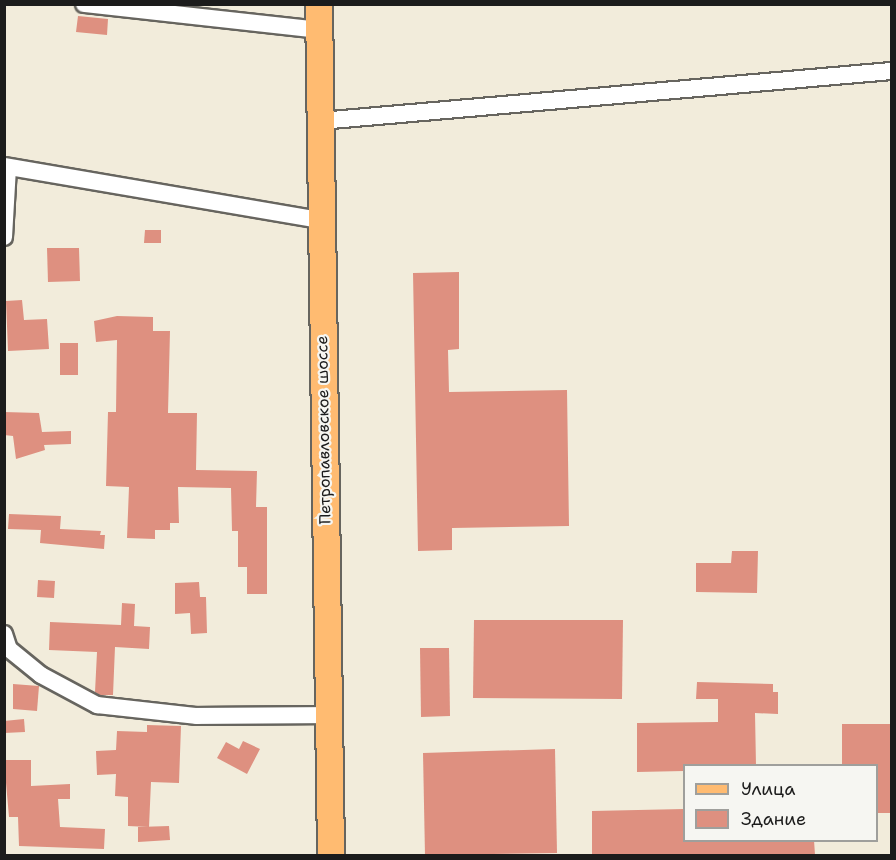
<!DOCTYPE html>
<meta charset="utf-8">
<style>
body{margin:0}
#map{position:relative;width:896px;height:860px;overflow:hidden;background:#f2ecdb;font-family:"Shantell Sans",sans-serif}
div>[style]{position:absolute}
.building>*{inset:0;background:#de9080}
.roads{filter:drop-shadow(2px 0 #67655f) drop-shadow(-2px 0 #67655f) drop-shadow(0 2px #67655f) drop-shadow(0 -2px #67655f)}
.street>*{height:16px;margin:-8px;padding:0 8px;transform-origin:8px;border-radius:8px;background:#fff}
.primary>*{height:26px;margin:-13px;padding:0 13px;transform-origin:13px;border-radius:13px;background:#ffbb71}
span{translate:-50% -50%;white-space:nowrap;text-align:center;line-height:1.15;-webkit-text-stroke:4.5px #f6f6f2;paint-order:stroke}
.street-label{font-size:16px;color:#1c1c1c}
.frame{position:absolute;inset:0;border:6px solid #1c1c1c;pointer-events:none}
.legend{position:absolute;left:683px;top:764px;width:195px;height:78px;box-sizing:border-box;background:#f6f6f2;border:2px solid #9f9f9c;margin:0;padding:8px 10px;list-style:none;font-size:18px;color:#1c1c1c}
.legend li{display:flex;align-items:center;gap:12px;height:30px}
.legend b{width:30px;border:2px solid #9f9f9c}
</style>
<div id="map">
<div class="building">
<i style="clip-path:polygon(78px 16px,108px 19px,107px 35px,76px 32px)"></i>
<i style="clip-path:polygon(145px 230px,161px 230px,161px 243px,144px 243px)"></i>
<i style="clip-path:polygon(47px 248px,79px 248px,80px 281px,48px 282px)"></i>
<i style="clip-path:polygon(459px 272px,459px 349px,448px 350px,449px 392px,567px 390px,569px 526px,452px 528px,452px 550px,418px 551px,413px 273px)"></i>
<i style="clip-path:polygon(22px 300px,24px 320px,47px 319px,49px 349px,8px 351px,6px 301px)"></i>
<i style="clip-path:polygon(117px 316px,153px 317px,153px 331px,170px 331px,168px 413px,197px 413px,196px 470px,257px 471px,256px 507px,267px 507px,267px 594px,247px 594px,247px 567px,238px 567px,238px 531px,232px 531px,231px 488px,178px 487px,179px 523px,170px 523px,170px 530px,155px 530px,155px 539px,127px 538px,129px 487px,106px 486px,108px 412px,116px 412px,117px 340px,96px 342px,94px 321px)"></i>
<i style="clip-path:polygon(60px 343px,78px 343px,78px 375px,60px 375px)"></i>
<i style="clip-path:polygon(4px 412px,39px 413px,42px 432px,71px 431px,71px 444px,44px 445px,45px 450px,16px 459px,13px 436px,4px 435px)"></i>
<i style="clip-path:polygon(9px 514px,61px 516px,60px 529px,101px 531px,100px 535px,105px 535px,104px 549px,40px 543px,41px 530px,8px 529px)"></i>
<i style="clip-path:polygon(732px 551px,758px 551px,757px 593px,696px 592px,696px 563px,731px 563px)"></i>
<i style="clip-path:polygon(38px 580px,55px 581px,54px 598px,37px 597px)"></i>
<i style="clip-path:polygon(199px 582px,200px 597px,206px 597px,207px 633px,191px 634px,190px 613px,175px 614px,175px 583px)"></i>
<i style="clip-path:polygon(122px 603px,135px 604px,134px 626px,150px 627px,149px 649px,115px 647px,113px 695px,100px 695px,95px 692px,97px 652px,49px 650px,50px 622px,121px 625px)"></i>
<i style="clip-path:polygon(474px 620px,623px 620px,622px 699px,473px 698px)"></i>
<i style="clip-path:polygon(420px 648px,449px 648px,450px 716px,421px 717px)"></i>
<i style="clip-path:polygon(697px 682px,773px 684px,773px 692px,778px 692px,778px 714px,755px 713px,756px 765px,684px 765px,684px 771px,637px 772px,637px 723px,718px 722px,718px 699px,696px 699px)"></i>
<i style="clip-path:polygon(13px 684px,39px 686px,37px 711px,13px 709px)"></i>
<i style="clip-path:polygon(24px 719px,25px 732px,4px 733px,4px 721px)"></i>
<i style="clip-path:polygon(842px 724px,891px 724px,890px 813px,876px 813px,876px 765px,842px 765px)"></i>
<i style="clip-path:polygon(147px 725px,181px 726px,179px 783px,151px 782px,149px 827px,128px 826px,128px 797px,115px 796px,116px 774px,97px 775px,96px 751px,116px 750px,117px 731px,147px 732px)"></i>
<i style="clip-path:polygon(243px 741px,260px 749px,247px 774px,217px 758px,226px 742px,239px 749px)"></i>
<i style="clip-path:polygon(555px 749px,557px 853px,425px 855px,423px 753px)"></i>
<i style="clip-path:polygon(4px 760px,31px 760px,31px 786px,70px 784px,70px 799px,58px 799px,60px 827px,105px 829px,104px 849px,19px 846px,18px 817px,9px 817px)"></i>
<i style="clip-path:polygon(684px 809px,684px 840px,814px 840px,815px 855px,592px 855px,592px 811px)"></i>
<i style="clip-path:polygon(169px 826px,170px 840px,138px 842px,138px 827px)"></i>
</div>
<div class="roads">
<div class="street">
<i style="left:84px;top:4px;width:236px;rotate:6.3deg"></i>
<i style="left:320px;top:121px;width:574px;rotate:-5deg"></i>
<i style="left:4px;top:166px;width:321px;rotate:9.7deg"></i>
<i style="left:4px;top:237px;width:70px;rotate:-86.7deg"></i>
<i style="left:4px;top:634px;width:16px;rotate:72deg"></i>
<i style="left:9px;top:649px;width:41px;rotate:39.1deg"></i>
<i style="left:41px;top:675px;width:64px;rotate:28.2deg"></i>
<i style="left:97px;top:705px;width:101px;rotate:6.3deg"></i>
<i style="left:197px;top:716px;width:133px;rotate:-0.4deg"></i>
</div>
<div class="primary">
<i style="left:319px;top:4px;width:852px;rotate:89.19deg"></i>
</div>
</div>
<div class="street-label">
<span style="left:324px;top:430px;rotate:-91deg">Петропавловское шоссе</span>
</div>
<div class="frame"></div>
<ul class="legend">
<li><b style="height:8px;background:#ffbb71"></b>Улица</li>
<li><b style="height:16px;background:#de9080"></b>Здание</li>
</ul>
</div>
